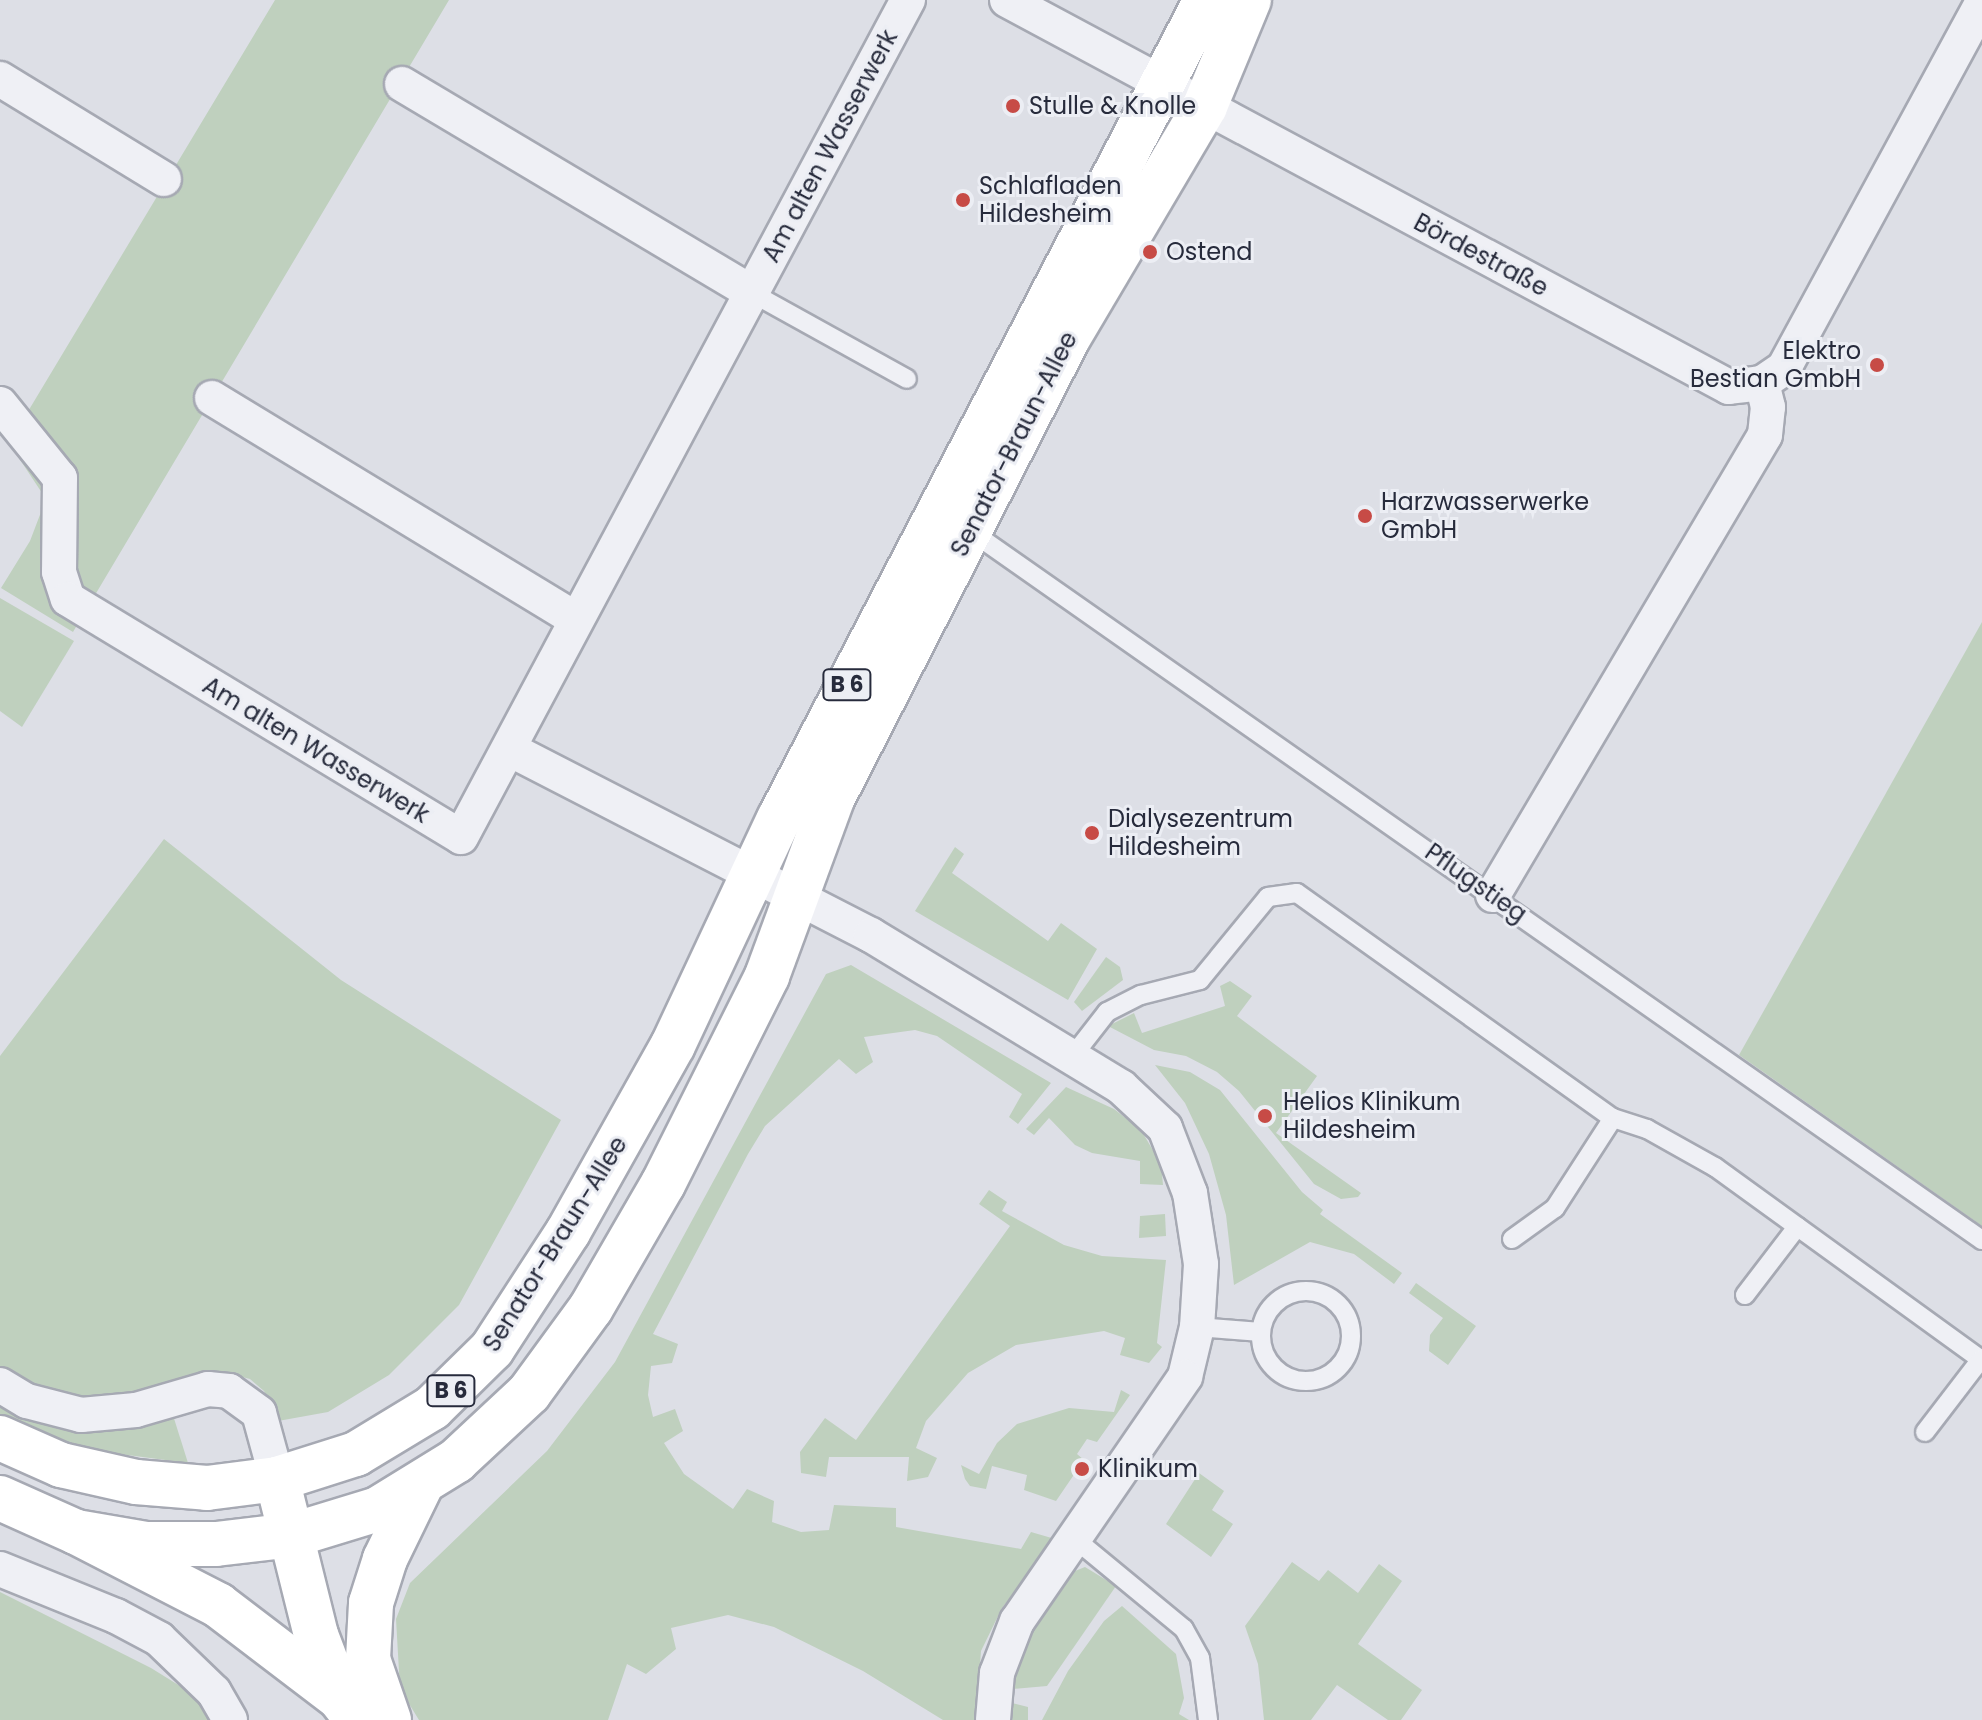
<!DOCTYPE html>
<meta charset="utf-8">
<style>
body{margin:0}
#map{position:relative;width:1982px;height:1720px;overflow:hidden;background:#dddfe6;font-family:Poppins,sans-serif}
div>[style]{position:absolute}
.green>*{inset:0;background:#bfd0be}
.roads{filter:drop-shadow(2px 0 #a6a9b3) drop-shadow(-2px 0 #a6a9b3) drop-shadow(0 2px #a6a9b3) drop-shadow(0 -2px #a6a9b3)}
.lane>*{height:18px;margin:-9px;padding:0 9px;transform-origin:9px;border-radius:9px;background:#eff0f5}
.lane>.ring{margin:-9px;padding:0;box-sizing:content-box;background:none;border:18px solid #eff0f5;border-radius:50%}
.street>*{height:34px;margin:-17px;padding:0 17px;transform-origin:17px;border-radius:17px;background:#eff0f5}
.secondary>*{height:44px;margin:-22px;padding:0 22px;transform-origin:22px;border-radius:22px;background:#fff}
.primary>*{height:44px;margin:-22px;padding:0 22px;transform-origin:22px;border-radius:22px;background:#fff}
.dots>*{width:22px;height:22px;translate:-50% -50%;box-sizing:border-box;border:4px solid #eceef4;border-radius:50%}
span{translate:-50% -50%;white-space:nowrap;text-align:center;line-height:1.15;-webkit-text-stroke:6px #eceef4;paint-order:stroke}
.shield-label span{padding:2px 6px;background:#eceef4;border:2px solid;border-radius:6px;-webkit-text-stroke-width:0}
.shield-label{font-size:22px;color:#272b3c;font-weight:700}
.poi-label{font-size:24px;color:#272b3c}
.left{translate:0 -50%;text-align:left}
.right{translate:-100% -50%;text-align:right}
.street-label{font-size:24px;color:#272b3c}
</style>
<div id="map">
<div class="green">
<i style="clip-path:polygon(275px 0,449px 0,73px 632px,1px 588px,30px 541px,46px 499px,9px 443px)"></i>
<i style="clip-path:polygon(0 598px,74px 641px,22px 727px,0 711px)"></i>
<i style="clip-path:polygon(1982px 622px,1982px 1226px,1739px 1055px)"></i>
<i style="clip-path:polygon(164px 839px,341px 980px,561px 1120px,459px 1305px,389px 1375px,328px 1412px,278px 1421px,264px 1391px,250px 1379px,231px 1374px,131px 1397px,78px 1400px,32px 1388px,0 1366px,0 1056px)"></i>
<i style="clip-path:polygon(955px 847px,964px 854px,952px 873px,1048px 941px,1061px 923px,1097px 949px,1068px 1000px,915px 911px)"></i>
<i style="clip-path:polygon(1106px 957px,1120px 967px,1123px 980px,1082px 1011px,1074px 1002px)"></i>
<i style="clip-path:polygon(851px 965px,1051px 1083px,1018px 1124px,1009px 1117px,1022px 1094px,937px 1036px,915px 1030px,864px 1037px,873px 1062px,856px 1074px,839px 1059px,765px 1126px,748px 1154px,653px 1334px,678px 1344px,672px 1363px,651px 1366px,648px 1395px,653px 1417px,675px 1409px,683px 1431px,664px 1443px,684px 1474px,733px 1509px,747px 1489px,774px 1501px,772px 1522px,801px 1532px,829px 1530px,834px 1505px,896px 1508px,896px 1527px,1021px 1549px,1031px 1532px,1055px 1539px,1002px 1608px,981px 1651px,976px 1720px,943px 1720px,863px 1671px,774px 1627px,728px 1615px,671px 1628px,676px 1649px,646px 1674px,627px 1664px,608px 1720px,419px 1720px,400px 1689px,396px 1619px,410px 1583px,547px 1451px,615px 1362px,826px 974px)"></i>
<i style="clip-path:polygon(1230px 981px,1252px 996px,1237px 1016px,1317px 1076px,1276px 1133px,1361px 1193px,1358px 1197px,1341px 1199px,1314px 1184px,1239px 1091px,1217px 1072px,1186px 1056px,1154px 1050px,1108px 1026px,1134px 1013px,1142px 1033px,1225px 1006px,1220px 986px)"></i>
<i style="clip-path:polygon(1155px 1065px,1190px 1072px,1220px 1090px,1302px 1192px,1323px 1210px,1320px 1214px,1402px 1273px,1394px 1284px,1354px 1254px,1310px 1242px,1234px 1285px,1226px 1215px,1209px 1154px,1185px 1103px)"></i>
<i style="clip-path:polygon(1066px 1087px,1114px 1109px,1141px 1130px,1161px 1164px,1163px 1185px,1140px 1184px,1140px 1161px,1092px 1153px,1075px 1145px,1049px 1118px,1034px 1135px,1026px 1129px)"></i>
<i style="clip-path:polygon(989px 1190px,1007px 1202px,1002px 1211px,1064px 1245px,1102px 1256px,1166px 1260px,1157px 1343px,1162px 1347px,1149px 1363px,1120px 1355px,1125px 1338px,1104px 1331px,1016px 1345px,968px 1373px,926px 1421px,916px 1448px,937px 1458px,928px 1477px,907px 1481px,909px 1457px,829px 1457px,826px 1477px,801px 1473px,800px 1452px,825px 1418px,856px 1440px,1010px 1226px,979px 1204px)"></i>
<i style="clip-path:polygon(1165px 1214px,1166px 1236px,1139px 1238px,1140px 1216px)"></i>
<i style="clip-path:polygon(1416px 1283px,1476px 1326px,1448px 1365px,1429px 1351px,1430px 1335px,1443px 1318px,1409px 1293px)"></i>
<i style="clip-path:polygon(1121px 1390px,1130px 1395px,1097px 1442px,1087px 1439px,1077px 1454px,1084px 1460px,1056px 1501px,1024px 1490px,1027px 1475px,992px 1466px,986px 1489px,970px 1486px,965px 1479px,961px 1465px,979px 1474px,997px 1443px,1017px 1424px,1069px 1408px,1114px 1412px)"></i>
<i style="clip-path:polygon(0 1401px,172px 1412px,188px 1463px,82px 1449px,37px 1435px,0 1418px)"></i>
<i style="clip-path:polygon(1199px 1473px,1224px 1491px,1212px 1510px,1233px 1524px,1211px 1557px,1166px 1524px)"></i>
<i style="clip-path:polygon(1292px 1562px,1319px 1581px,1328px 1570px,1358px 1593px,1379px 1564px,1402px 1581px,1358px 1644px,1422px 1690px,1401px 1720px,1388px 1720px,1337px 1685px,1311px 1720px,1264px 1720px,1258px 1664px,1245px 1626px)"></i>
<i style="clip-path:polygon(1085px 1567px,1116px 1586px,1047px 1686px,1012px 1689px,1013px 1674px,1033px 1631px,1075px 1571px)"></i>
<i style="clip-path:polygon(0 1592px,151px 1668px,201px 1699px,212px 1720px,0 1720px)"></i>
<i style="clip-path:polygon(1122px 1606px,1176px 1654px,1184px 1698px,1179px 1714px,1189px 1720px,1042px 1720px,1068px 1671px,1104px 1621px)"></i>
<i style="clip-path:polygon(1012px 1703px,1028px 1707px,1028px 1720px,1010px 1720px)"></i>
</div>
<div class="roads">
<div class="lane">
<i style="left:752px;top:293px;width:177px;rotate:29deg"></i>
<i style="left:969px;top:530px;width:1237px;rotate:35.03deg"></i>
<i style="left:1072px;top:1057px;width:57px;rotate:-52.1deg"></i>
<i style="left:1107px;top:1012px;width:38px;rotate:-27deg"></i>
<i style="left:1141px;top:995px;width:61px;rotate:-14.3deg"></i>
<i style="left:1200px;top:980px;width:107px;rotate:-50.7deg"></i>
<i style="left:1268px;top:897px;width:29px;rotate:-8deg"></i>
<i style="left:1297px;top:893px;width:388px;rotate:35.5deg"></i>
<i style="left:1613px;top:1118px;width:36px;rotate:18deg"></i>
<i style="left:1647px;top:1129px;width:78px;rotate:29.2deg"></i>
<i style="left:1715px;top:1167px;width:329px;rotate:35.9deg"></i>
<i style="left:1512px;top:1239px;width:53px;rotate:-35.8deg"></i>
<i style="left:1555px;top:1208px;width:107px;rotate:-57.2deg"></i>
<i class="ring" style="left:1261px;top:1291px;width:72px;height:72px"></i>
<i style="left:1745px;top:1295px;width:86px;rotate:-52.6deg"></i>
<i style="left:1197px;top:1327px;width:64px;rotate:4.5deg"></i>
<i style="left:1925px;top:1432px;width:92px;rotate:-52.5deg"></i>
<i style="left:1075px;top:1539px;width:141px;rotate:39.5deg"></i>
<i style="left:1184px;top:1629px;width:33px;rotate:61deg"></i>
<i style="left:1200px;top:1658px;width:63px;rotate:82.6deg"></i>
</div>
<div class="street">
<i style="left:1007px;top:0;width:819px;rotate:28.19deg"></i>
<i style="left:1729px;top:387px;width:33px;rotate:-7deg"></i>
<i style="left:1762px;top:383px;width:27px;rotate:-34deg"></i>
<i style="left:1784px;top:368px;width:414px;rotate:-61.5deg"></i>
<i style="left:0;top:79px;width:192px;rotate:31.4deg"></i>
<i style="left:402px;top:84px;width:408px;rotate:30.8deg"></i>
<i style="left:212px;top:398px;width:426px;rotate:31.3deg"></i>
<i style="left:0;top:404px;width:95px;rotate:51deg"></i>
<i style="left:60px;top:478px;width:94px;rotate:90.6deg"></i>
<i style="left:59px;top:572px;width:28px;rotate:72deg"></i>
<i style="left:68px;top:599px;width:459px;rotate:31.2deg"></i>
<i style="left:461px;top:837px;width:949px;rotate:-61.9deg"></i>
<i style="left:509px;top:749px;width:407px;rotate:27.2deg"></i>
<i style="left:871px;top:935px;width:293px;rotate:31.3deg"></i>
<i style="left:1121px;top:1087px;width:60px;rotate:43deg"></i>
<i style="left:1165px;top:1128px;width:70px;rotate:69deg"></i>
<i style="left:1190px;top:1193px;width:72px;rotate:81.2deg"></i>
<i style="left:1201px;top:1264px;width:63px;rotate:93.6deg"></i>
<i style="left:1197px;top:1327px;width:51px;rotate:103.5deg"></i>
<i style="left:1185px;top:1377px;width:296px;rotate:124.5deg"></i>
<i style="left:1017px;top:1621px;width:56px;rotate:111deg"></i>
<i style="left:997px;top:1673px;width:47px;rotate:94.9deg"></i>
<i style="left:1493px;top:895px;width:534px;rotate:-59.4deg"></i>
<i style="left:1765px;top:435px;width:28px;rotate:-84deg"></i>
<i style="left:1768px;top:407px;width:25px;rotate:-104deg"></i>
<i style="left:0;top:1385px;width:31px;rotate:31deg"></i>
<i style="left:27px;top:1401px;width:56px;rotate:14.5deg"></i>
<i style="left:81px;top:1415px;width:55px;rotate:-5.2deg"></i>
<i style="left:136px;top:1410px;width:75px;rotate:-16.3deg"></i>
<i style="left:208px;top:1389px;width:21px;rotate:5deg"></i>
<i style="left:229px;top:1391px;width:37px;rotate:36deg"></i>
<i style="left:259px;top:1413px;width:68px;rotate:74.7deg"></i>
<i style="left:0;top:1569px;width:125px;rotate:22.1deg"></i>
<i style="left:116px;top:1616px;width:49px;rotate:28.1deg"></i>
<i style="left:159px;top:1639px;width:76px;rotate:43.9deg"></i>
<i style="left:214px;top:1692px;width:32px;rotate:60deg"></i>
</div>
<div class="secondary">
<i style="left:0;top:1438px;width:67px;rotate:23.9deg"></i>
<i style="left:61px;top:1465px;width:77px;rotate:12.8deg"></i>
<i style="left:136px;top:1482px;width:71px;rotate:4.8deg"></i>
<i style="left:207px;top:1488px;width:71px;rotate:-7.3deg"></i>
<i style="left:0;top:1498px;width:83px;rotate:24.1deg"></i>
<i style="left:76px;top:1532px;width:71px;rotate:9.7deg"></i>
<i style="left:146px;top:1544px;width:70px"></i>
<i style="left:216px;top:1544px;width:78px;rotate:-6.7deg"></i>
<i style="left:76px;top:1532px;width:160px;rotate:27.2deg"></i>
<i style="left:218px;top:1605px;width:153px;rotate:37.3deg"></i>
</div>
<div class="primary">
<i style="left:293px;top:1535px;width:89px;rotate:-17deg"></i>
<i style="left:378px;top:1509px;width:92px;rotate:-31.6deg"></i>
<i style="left:456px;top:1461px;width:100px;rotate:-43deg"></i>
<i style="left:529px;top:1393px;width:105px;rotate:-53.9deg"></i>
<i style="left:591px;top:1308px;width:143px;rotate:-59.9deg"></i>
<i style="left:663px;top:1184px;width:233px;rotate:-63.4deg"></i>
<i style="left:767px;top:976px;width:189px;rotate:-69.8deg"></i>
<i style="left:832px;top:799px;width:518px;rotate:-62.89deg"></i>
<i style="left:1068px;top:338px;width:269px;rotate:-59.4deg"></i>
<i style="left:1205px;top:106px;width:115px;rotate:-67.5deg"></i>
<i style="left:357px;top:1720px;width:28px;rotate:-128deg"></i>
<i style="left:340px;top:1698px;width:67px;rotate:-110.9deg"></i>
<i style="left:316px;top:1635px;width:161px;rotate:-104deg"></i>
<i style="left:277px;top:1479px;width:83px;rotate:-17.6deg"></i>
<i style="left:356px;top:1454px;width:89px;rotate:-31.2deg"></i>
<i style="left:432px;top:1408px;width:84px;rotate:-44.5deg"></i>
<i style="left:492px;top:1349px;width:140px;rotate:-57deg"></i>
<i style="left:568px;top:1232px;width:214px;rotate:-60.7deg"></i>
<i style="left:673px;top:1045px;width:250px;rotate:-64.9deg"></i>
<i style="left:779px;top:819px;width:924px;rotate:-62.46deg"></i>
<i style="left:389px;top:1720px;width:65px;rotate:-109deg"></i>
<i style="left:368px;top:1659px;width:56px;rotate:-86.9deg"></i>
<i style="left:371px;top:1603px;width:46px;rotate:-72.3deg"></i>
<i style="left:385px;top:1559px;width:80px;rotate:-64.1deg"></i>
</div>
</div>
<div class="dots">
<i style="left:1013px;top:106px;background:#c74b46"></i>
<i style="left:963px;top:200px;background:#c74b46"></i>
<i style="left:1150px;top:252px;background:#c74b46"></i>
<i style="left:1877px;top:365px;background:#c74b46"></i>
<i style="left:1365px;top:516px;background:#c74b46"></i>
<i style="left:1092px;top:833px;background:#c74b46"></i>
<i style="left:1265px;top:1116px;background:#c74b46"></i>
<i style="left:1082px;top:1469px;background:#c74b46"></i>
</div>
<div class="shield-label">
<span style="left:847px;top:685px">B 6</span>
<span style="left:451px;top:1391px">B 6</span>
</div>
<div class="poi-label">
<span class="left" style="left:1029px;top:106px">Stulle &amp; Knolle</span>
<span class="left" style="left:979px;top:200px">Schlafladen<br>Hildesheim</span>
<span class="left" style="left:1166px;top:252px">Ostend</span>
<span class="right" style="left:1861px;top:365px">Elektro<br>Bestian GmbH</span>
<span class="left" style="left:1381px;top:516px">Harzwasserwerke<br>GmbH</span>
<span class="left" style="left:1108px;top:833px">Dialysezentrum<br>Hildesheim</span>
<span class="left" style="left:1283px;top:1116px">Helios Klinikum<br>Hildesheim</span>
<span class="left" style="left:1098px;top:1469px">Klinikum</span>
</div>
<div class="street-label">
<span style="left:830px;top:146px;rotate:-62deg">Am alten Wasserwerk</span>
<span style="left:1481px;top:255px;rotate:28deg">Bördestraße</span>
<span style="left:1014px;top:444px;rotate:-63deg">Senator-Braun-Allee</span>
<span style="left:316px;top:750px;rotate:31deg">Am alten Wasserwerk</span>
<span style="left:1476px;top:883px;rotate:35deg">Pflugstieg</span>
<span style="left:555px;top:1244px;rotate:-58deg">Senator-Braun-Allee</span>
</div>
</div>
